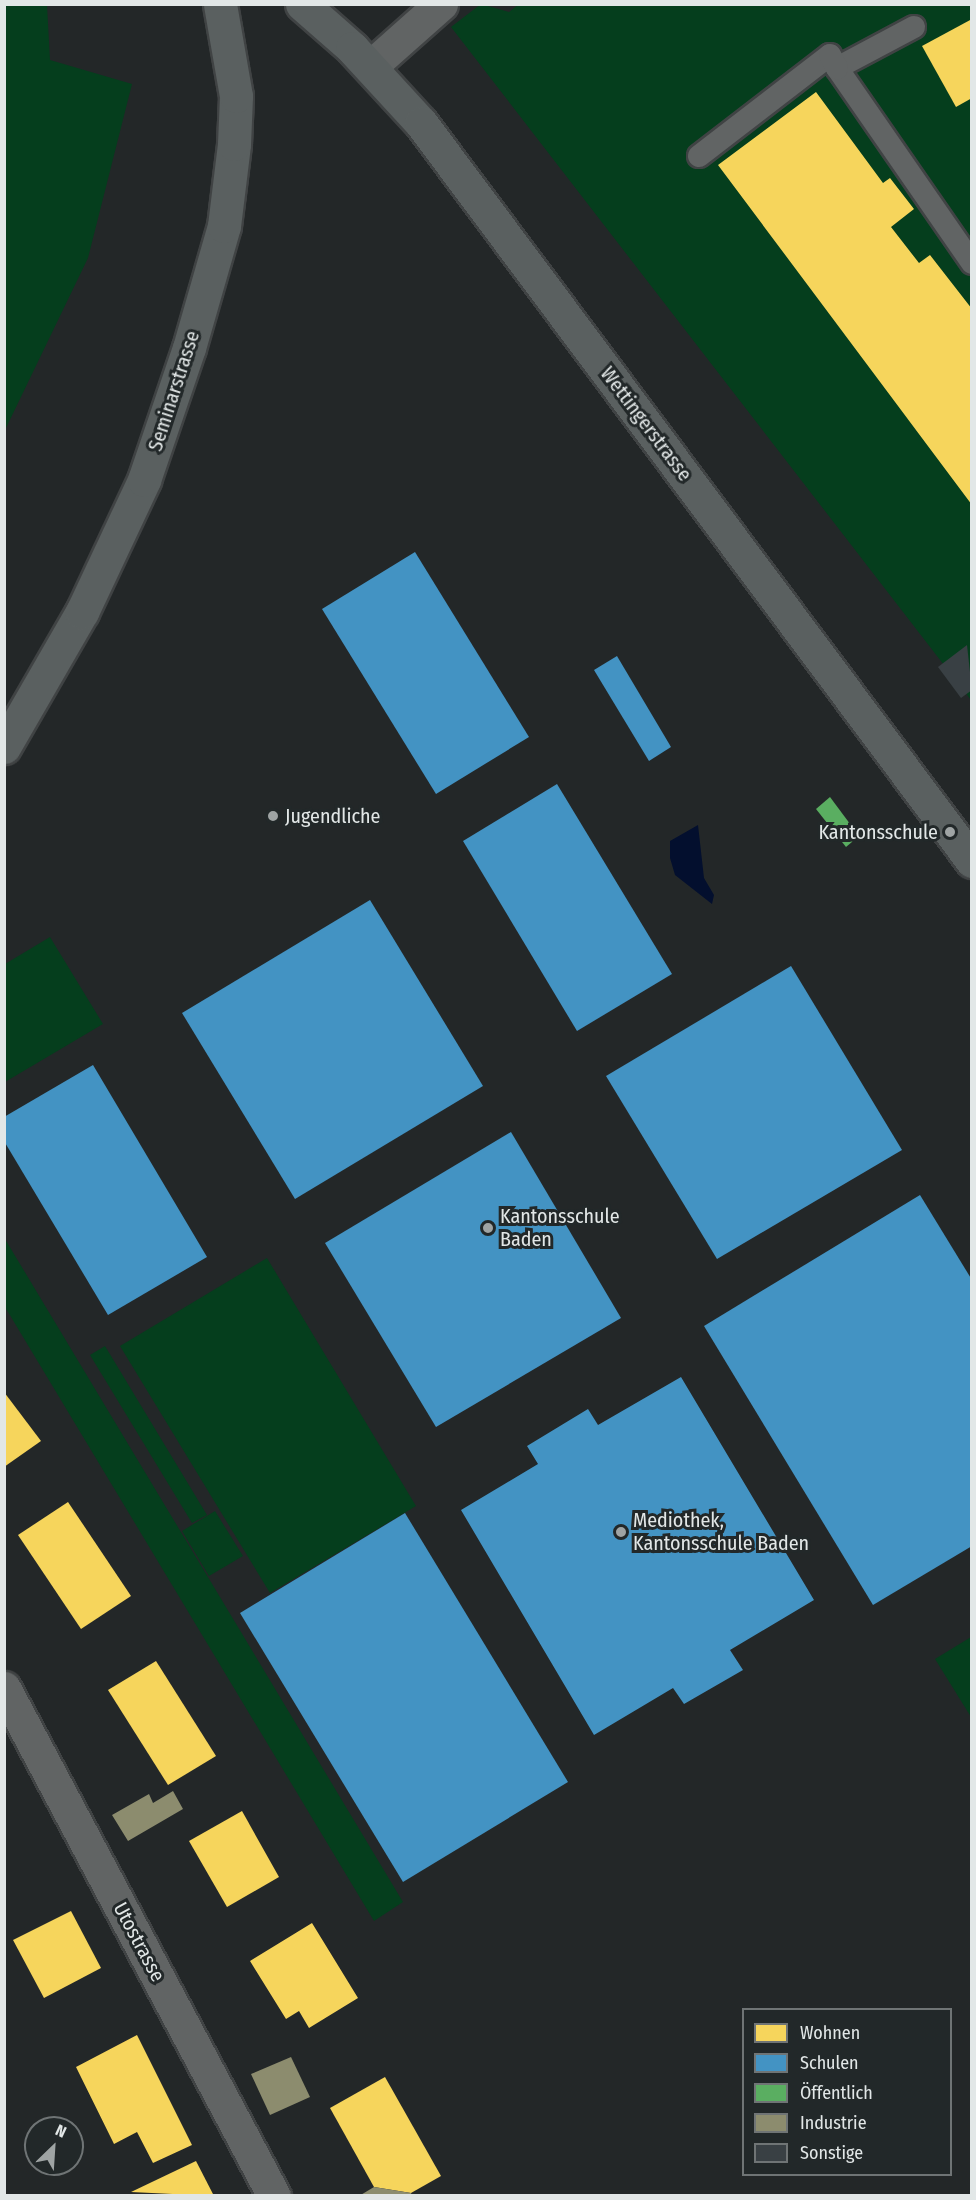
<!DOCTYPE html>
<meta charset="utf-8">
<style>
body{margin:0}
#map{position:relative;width:976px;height:2200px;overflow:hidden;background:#232728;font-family:"Fira Sans Condensed",sans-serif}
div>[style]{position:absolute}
.green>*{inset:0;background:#053e1d}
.water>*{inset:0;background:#030f2e}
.homes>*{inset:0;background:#f6d55c}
.schools>*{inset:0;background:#4393c3}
.public>*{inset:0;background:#5aae61}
.industry>*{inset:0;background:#8c8c6e}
.building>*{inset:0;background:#394044}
.roads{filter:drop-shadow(2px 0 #404344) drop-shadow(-2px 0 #404344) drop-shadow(0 2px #404344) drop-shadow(0 -2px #404344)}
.lane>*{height:22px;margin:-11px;padding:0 11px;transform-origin:11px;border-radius:11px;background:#616464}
.street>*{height:33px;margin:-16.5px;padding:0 16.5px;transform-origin:16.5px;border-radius:16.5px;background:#616464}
.secondary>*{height:33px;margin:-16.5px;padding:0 16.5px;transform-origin:16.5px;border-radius:16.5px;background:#5a6060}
.dots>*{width:16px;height:16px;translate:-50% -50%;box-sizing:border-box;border:3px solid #222829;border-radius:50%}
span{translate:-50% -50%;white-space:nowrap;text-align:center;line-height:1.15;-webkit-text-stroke:6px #222829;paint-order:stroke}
.street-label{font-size:20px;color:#e2e7e7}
.poi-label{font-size:20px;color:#e2e7e7}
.left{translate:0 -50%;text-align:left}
.right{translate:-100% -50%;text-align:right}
.frame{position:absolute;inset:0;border:6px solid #e2e7e7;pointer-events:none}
.legend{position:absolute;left:742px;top:2008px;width:210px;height:168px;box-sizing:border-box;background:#222829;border:2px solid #6f7475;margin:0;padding:8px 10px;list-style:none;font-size:18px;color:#e2e7e7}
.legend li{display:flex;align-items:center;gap:12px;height:30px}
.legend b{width:30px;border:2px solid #6f7475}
.north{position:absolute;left:24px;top:2116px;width:60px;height:60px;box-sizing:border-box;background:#222829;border:2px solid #6f7475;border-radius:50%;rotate:25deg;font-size:16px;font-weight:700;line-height:24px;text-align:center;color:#e2e7e7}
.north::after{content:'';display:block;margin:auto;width:21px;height:27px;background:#9fa4a4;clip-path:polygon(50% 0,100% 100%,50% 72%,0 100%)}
</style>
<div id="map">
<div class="green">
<i style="clip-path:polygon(5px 4px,47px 5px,50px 60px,132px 84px,88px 258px,5px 430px)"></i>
<i style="clip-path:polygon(481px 4px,509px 12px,519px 4px,971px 5px,971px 700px,451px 27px)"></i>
<i style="clip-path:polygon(50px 937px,103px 1024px,5px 1082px,5px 964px)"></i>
<i style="clip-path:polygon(5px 1239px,403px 1902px,374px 1921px,5px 1307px)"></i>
<i style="clip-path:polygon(267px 1258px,416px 1506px,270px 1593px,120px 1346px)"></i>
<i style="clip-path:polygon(105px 1346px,207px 1515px,192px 1523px,90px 1355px)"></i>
<i style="clip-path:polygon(215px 1511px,243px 1556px,209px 1576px,182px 1531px)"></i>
<i style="clip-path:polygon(971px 1637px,971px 1717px,935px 1659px)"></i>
</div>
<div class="water">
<i style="clip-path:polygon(698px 825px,704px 878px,714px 895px,712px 904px,675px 875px,670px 858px,670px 841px)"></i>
</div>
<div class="homes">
<i style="clip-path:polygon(972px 19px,972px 98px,956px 107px,922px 46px)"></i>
<i style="clip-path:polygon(816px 92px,883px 183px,890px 178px,914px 209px,891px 227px,919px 263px,930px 255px,972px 309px,972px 505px,718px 165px)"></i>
<i style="clip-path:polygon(4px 1392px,41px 1441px,4px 1467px)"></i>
<i style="clip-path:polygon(68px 1502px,131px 1596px,81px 1629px,18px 1535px)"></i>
<i style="clip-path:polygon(156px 1661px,216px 1756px,168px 1785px,108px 1690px)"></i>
<i style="clip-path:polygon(242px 1811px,279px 1877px,227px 1907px,189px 1841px)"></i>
<i style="clip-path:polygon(71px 1911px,101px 1968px,44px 1998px,13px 1940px)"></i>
<i style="clip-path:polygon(312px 1923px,358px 1998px,309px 2028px,299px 2011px,286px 2019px,250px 1961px)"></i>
<i style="clip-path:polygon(137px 2035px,192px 2145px,153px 2163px,137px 2132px,114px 2144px,76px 2067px)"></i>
<i style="clip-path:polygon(385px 2077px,441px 2176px,411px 2193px,374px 2187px,330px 2108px)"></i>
<i style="clip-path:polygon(196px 2161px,214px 2196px,131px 2192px)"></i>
</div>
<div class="schools">
<i style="clip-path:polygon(415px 552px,529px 737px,436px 794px,322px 609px)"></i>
<i style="clip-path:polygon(617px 656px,671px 747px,649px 761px,594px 670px)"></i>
<i style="clip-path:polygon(557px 784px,672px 974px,577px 1031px,463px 841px)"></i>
<i style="clip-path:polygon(370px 900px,483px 1086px,295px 1199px,182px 1013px)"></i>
<i style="clip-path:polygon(791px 966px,902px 1150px,717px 1259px,606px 1076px)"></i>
<i style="clip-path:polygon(93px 1065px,207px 1257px,108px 1315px,4px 1141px,4px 1117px)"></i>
<i style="clip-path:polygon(511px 1132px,621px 1318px,436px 1427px,325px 1243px)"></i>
<i style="clip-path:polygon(920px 1195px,972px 1280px,972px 1546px,873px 1605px,704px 1326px)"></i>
<i style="clip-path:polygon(681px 1377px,814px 1600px,730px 1650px,743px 1670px,684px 1704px,673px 1688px,594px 1735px,461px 1510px,538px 1464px,527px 1446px,588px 1409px,598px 1425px)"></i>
<i style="clip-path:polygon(405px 1513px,568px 1782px,403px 1882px,240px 1613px)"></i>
</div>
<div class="public">
<i style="clip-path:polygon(830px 797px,859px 836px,846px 847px,816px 809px)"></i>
</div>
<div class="industry">
<i style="clip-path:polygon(173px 1791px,183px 1809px,128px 1841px,112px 1815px,149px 1794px,153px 1803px)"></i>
<i style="clip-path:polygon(291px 2057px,310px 2097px,270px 2115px,251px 2074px)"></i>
<i style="clip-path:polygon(374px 2187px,411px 2193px,412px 2196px,359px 2196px)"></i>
</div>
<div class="building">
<i style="clip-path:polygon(967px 645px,972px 690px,961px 698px,938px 667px)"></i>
</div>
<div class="roads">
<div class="lane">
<i style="left:914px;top:27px;width:87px;rotate:152deg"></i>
<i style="left:837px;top:68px;width:237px;rotate:55.3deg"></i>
<i style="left:699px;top:156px;width:165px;rotate:-37.6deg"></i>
<i style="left:830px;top:55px;width:15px;rotate:62deg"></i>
</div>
<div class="street">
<i style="left:370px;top:67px;width:95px;rotate:-41.6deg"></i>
<i style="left:4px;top:1688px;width:575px;rotate:62.01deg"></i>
</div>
<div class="secondary">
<i style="left:302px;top:4px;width:67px;rotate:41.3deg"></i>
<i style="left:352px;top:48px;width:102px;rotate:47.4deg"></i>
<i style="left:421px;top:123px;width:921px;rotate:53.25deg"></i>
<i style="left:4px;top:747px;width:156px;rotate:-60deg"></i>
<i style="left:82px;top:612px;width:146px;rotate:-64.8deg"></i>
<i style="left:144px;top:480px;width:139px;rotate:-71.2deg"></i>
<i style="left:189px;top:348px;width:127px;rotate:-74deg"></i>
<i style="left:224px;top:226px;width:83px;rotate:-83deg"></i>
<i style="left:234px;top:144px;width:48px;rotate:-87.6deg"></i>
<i style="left:236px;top:96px;width:93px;rotate:-99.9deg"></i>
</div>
</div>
<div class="dots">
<i style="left:273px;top:816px;background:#9fa4a4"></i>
<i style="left:950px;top:832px;background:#9fa4a4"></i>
<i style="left:488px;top:1228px;background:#9fa4a4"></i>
<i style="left:621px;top:1532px;background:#9fa4a4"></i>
</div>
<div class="street-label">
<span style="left:174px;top:391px;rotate:-72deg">Seminarstrasse</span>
<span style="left:646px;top:424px;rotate:53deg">Wettingerstrasse</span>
<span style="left:139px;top:1942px;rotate:62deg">Utostrasse</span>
</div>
<div class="poi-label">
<span class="left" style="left:285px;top:816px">Jugendliche</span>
<span class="right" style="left:938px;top:832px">Kantonsschule</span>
<span class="left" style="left:500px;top:1228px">Kantonsschule<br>Baden</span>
<span class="left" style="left:633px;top:1532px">Mediothek,<br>Kantonsschule Baden</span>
</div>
<div class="frame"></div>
<ul class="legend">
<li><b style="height:16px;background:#f6d55c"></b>Wohnen</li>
<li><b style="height:16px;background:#4393c3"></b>Schulen</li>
<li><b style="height:16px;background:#5aae61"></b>Öffentlich</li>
<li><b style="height:16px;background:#8c8c6e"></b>Industrie</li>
<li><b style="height:16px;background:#394044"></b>Sonstige</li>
</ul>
<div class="north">N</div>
</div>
